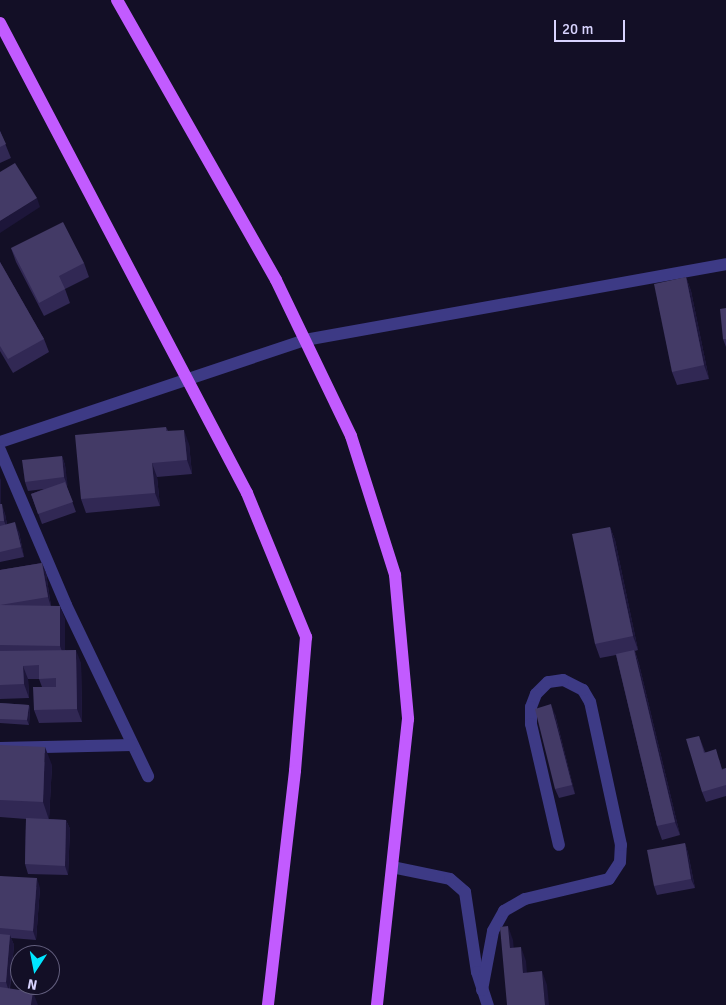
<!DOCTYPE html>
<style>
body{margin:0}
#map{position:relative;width:726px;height:1005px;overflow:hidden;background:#130f26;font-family:Signika,sans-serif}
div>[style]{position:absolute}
.minor>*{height:12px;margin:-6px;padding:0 6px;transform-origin:6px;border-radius:6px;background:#3d3a85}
.major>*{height:12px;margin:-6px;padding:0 6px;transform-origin:6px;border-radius:6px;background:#c25bff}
.wall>*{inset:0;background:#312854}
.shaded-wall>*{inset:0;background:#1d163a}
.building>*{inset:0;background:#433a66}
span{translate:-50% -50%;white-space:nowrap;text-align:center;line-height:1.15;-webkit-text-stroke:5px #130f26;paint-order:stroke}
.north{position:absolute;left:10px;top:945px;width:50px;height:50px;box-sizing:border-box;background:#130f26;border:1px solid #625e7d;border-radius:50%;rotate:191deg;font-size:14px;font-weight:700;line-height:20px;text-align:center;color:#d9d4ff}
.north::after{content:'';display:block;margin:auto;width:18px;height:22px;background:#00e5ff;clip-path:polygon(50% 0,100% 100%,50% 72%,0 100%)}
.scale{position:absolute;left:554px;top:20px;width:71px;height:22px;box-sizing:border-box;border:2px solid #d9d4ff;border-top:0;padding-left:6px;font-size:15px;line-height:18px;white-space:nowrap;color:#d9d4ff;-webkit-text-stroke:4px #130f26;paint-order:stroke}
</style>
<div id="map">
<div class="minor">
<i style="left:0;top:442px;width:322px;rotate:-18.5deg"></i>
<i style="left:305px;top:340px;width:428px;rotate:-10.2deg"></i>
<i style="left:0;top:450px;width:168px;rotate:66.9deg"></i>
<i style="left:66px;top:605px;width:190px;rotate:64.4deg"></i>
<i style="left:0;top:748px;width:132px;rotate:-1.3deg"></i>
<i style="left:392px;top:867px;width:59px;rotate:11.7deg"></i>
<i style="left:450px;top:879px;width:20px;rotate:41deg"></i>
<i style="left:465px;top:892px;width:81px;rotate:81.5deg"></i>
<i style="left:477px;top:972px;width:35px;rotate:72deg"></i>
<i style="left:482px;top:990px;width:60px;rotate:-79.4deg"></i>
<i style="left:493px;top:931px;width:23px;rotate:-61deg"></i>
<i style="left:504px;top:911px;width:24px;rotate:-30deg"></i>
<i style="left:525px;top:899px;width:86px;rotate:-13.4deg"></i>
<i style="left:609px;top:879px;width:20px;rotate:-57deg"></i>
<i style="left:620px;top:862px;width:17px;rotate:-87deg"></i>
<i style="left:621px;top:845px;width:146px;rotate:-102.2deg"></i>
<i style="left:590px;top:702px;width:14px;rotate:-120deg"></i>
<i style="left:583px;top:690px;width:22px;rotate:-153deg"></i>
<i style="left:563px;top:680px;width:15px;rotate:172deg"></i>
<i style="left:548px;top:682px;width:17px;rotate:135deg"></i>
<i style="left:536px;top:694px;width:14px;rotate:111deg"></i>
<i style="left:531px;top:707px;width:17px;rotate:90deg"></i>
<i style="left:531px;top:724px;width:124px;rotate:77deg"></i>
</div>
<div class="major">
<i style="left:117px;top:0;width:322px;rotate:60.4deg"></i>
<i style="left:276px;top:280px;width:173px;rotate:64.3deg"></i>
<i style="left:351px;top:436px;width:146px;rotate:72.4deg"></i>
<i style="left:395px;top:575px;width:145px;rotate:84.8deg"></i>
<i style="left:408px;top:719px;width:288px;rotate:96.2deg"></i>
<i style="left:0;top:23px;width:531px;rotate:62.28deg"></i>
<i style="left:247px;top:493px;width:156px;rotate:67.7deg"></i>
<i style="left:306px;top:637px;width:134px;rotate:94.7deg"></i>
<i style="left:295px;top:771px;width:236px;rotate:96.6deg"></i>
</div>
<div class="wall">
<i style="clip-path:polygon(0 131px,11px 158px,0 163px)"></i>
<i style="clip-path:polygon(11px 248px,84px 263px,89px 277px,65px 289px,70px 303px,44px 316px,16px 262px)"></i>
<i style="clip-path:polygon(0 262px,44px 339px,49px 352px,13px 373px,0 351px)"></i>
<i style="clip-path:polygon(686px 277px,691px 291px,709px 379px,677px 385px,672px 372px)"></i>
<i style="clip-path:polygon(726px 308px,726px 347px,723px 339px)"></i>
<i style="clip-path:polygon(166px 427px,168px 431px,189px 444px,192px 474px,157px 477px,160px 506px,86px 513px,81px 499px)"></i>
<i style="clip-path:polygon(62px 456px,65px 465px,67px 487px,76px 512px,42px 524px,31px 494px,44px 489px,28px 491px,25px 482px)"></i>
<i style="clip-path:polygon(0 478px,1px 504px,5px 514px,7px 524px,19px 532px,24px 557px,0 562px)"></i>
<i style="clip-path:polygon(610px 527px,615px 540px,638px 650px,635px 651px,639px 664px,680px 835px,662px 840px,657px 826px,616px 655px,600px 658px,595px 644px)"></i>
<i style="clip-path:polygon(42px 563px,46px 573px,51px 606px,65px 619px,65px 650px,81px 663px,82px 722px,39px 723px,34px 710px,42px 687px,39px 679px,28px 679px,29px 698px,0 699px,0 570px)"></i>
<i style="clip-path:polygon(0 703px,29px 705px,30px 709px,29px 725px,0 723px)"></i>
<i style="clip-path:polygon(555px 714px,575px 794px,559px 798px,555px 789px)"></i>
<i style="clip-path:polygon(699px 736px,705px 752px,719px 759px,722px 769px,726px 768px,726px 796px,706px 802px,702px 792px)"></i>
<i style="clip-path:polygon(0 745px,52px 765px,49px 819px,66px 820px,70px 829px,68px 875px,28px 874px,25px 864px,26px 819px,0 817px)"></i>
<i style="clip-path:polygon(685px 843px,688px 853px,695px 888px,657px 895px,654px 886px)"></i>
<i style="clip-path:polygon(0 876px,40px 888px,36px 940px,11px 938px,14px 945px,10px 989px,0 1005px)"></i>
</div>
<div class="shaded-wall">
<i style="clip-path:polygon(37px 198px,40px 207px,0 233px,0 221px)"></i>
<i style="clip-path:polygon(686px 277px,691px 291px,709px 379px,704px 365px)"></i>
<i style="clip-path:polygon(184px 430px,189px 444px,192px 474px,187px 460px)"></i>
<i style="clip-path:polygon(62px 456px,65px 465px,68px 487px,64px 477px)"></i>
<i style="clip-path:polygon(152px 463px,157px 477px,160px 506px,155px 493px)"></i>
<i style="clip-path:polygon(0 478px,1px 480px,1px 506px,0 504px)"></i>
<i style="clip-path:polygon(2px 504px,5px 514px,8px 530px,4px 521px)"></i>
<i style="clip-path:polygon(15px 522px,19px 532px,24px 557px,21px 547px)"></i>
<i style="clip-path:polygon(610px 527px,615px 540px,638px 650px,633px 636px)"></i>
<i style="clip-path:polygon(42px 563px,46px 573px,51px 607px,48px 597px)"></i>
<i style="clip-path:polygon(60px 606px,65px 619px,65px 659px,60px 646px)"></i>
<i style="clip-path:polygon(76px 650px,81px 663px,82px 722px,77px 709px)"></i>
<i style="clip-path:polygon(634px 650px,639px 664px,680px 835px,675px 822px)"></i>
<i style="clip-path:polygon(23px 666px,28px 679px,29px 698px,24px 684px)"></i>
<i style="clip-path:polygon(551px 704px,555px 714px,575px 794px,572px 785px)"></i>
<i style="clip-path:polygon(29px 705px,30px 709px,29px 725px,27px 720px)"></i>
<i style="clip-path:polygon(45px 747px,52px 765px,49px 820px,43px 802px)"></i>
<i style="clip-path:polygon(66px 820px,70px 829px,68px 875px,65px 866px)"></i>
<i style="clip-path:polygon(685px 843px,688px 853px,695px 888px,691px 879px)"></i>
<i style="clip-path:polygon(37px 878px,40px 888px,36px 940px,33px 931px)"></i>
<i style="clip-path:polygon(508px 926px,513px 940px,515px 961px,510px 948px)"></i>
<i style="clip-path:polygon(10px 935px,14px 945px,9px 992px,6px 982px)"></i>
<i style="clip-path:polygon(521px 947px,526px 961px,528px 987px,523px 973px)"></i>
<i style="clip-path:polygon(542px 971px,547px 985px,549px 1005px,545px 1005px)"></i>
<i style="clip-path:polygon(33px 992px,38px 1005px,31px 1005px)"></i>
</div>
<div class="building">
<i style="clip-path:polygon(0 131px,6px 144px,0 147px)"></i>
<i style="clip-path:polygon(15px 163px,37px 198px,0 221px,0 172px)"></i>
<i style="clip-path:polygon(63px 222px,84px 263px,59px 276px,65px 289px,39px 303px,11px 248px)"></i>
<i style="clip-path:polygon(0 262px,44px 339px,8px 359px,0 346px)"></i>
<i style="clip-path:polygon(686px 277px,704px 365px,672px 372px,654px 284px)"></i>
<i style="clip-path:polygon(726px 308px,726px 339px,723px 339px,720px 309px)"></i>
<i style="clip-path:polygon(166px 427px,166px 431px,184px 430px,187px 460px,152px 463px,155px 493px,81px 499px,75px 435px)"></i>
<i style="clip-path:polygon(62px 456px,64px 477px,25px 482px,22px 460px)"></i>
<i style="clip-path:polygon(65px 482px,73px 502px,38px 514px,31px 494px)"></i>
<i style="clip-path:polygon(0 504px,2px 504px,4px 521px,0 521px)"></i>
<i style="clip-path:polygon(15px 522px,21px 547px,0 552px,0 526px)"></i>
<i style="clip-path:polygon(610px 527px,633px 636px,595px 644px,572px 534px)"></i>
<i style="clip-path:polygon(42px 563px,48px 597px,0 605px,0 570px)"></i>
<i style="clip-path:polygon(0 605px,60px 606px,60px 646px,0 645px)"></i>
<i style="clip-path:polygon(76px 650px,77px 709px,34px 710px,33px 687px,56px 687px,56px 678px,39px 679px,39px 665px,23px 666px,24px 684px,0 685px,0 651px)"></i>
<i style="clip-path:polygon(634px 650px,675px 822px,657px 826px,616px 654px)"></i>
<i style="clip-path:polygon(0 703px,29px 705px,27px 720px,0 719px)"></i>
<i style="clip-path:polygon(551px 704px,572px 785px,555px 789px,535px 709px)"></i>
<i style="clip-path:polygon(699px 736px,704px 753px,716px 749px,722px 770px,726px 768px,726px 785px,702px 792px,686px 739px)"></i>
<i style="clip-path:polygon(0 745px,45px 747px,43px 802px,0 800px)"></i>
<i style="clip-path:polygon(26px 818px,66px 820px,65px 866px,25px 864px)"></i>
<i style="clip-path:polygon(685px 843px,691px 879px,654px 886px,647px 850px)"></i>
<i style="clip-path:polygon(0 876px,37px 878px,33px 931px,0 928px)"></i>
<i style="clip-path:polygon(508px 926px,510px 948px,521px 947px,523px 973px,542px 971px,545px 1005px,507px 1005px,500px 927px)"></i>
<i style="clip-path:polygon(0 934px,10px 935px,6px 982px,0 982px)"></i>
<i style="clip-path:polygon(0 987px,33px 992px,31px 1005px,0 1005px)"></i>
</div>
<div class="north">N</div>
<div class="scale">20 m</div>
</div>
